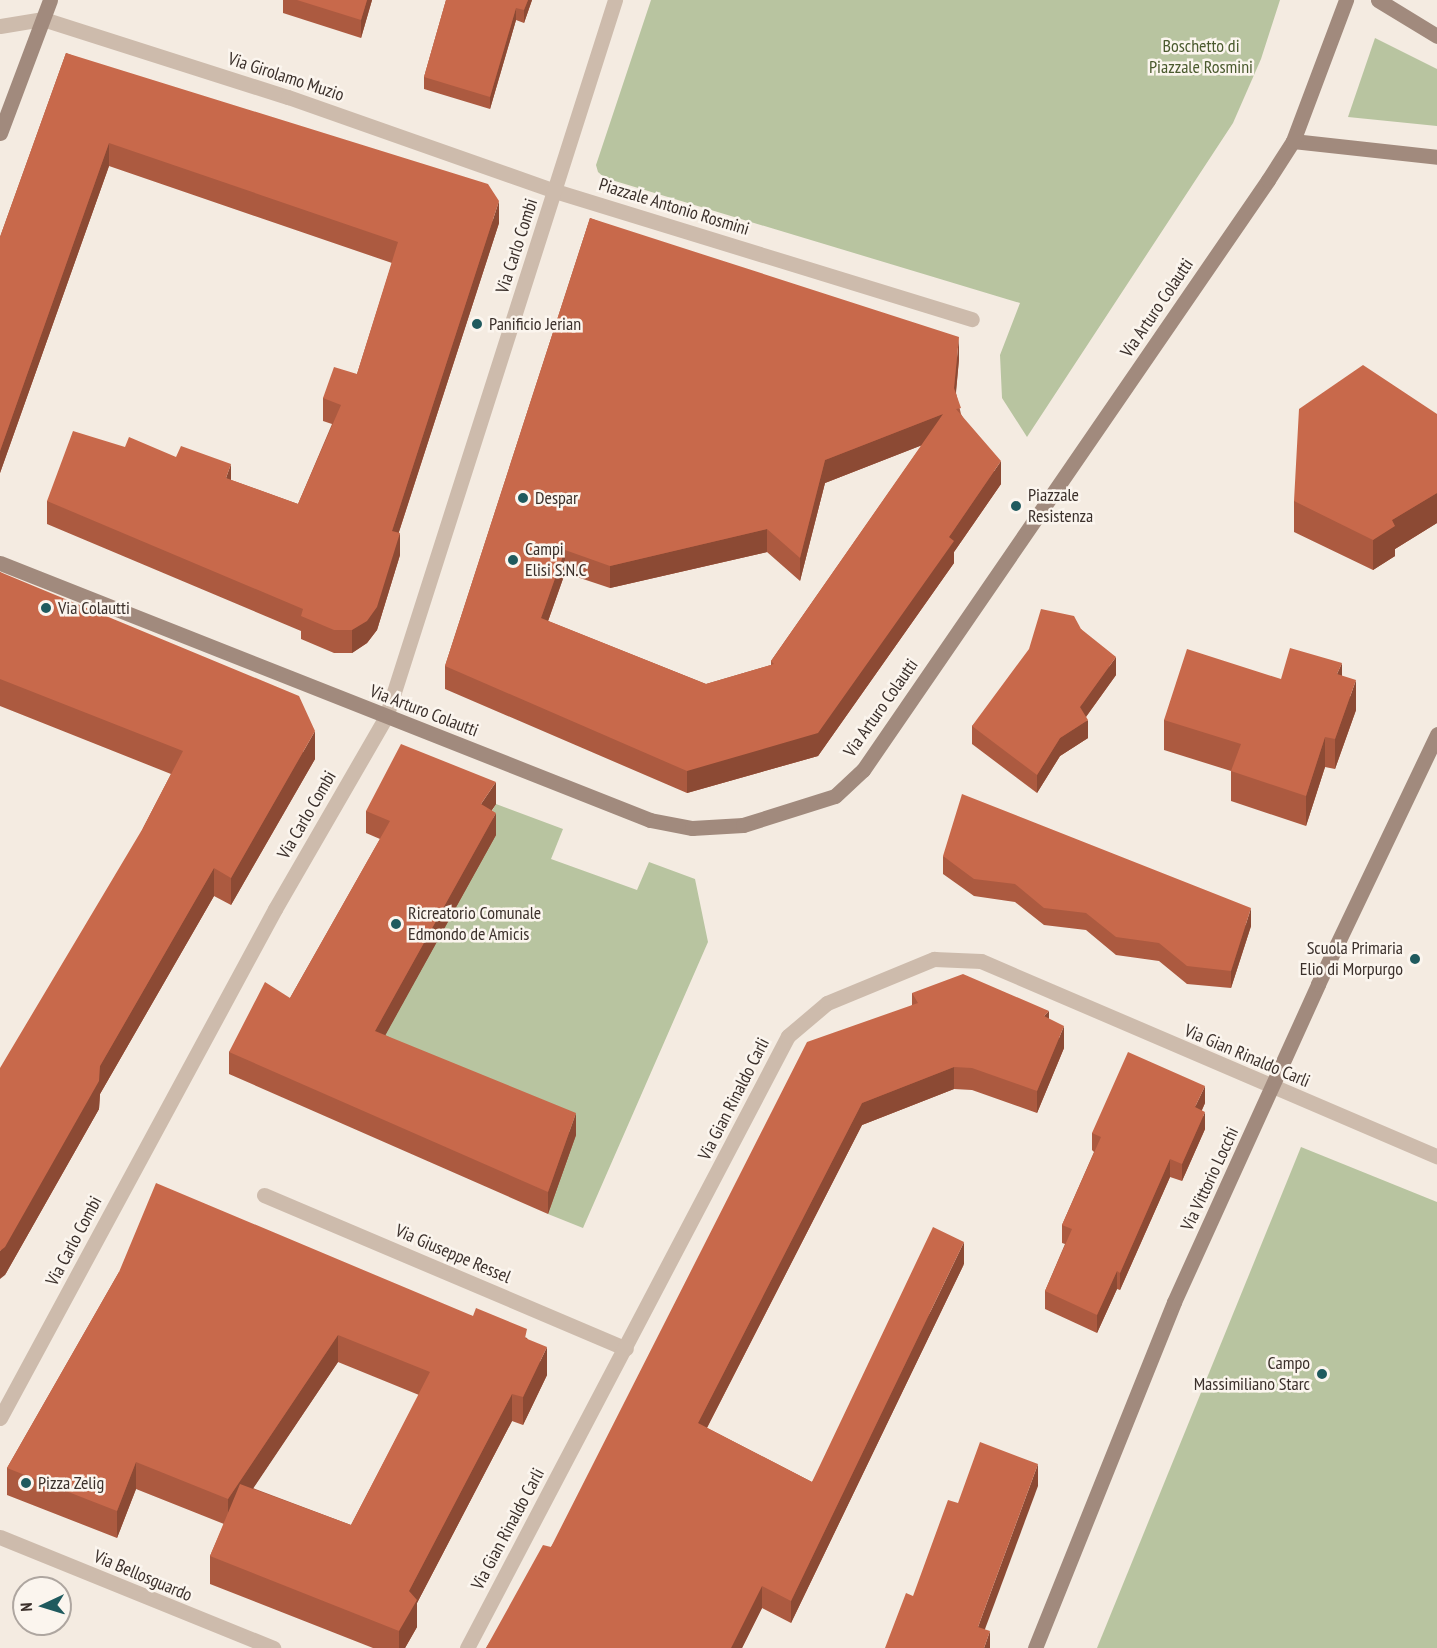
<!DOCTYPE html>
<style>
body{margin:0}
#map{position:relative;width:1437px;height:1648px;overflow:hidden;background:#f4ebe1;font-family:"PT Sans Narrow",sans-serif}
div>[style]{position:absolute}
.green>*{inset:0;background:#b8c4a0}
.street>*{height:15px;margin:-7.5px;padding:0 7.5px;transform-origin:7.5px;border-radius:7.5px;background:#cdbbac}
.secondary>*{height:15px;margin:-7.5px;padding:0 7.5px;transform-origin:7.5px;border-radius:7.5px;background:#a18a7d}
.wall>*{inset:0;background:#ac5a40}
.shaded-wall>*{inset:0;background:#8c4a34}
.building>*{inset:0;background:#c8694b}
.dots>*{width:16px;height:16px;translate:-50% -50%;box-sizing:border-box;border:3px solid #fbf5ee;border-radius:50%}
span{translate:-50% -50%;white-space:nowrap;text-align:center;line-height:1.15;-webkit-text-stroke:5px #fbf5ee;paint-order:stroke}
.park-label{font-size:18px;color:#4a5a2e}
.street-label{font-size:18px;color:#3b302b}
.poi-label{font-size:18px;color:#3b302b}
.left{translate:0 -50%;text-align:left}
.right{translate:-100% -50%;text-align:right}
.north{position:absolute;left:12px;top:1576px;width:60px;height:60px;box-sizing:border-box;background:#fbf5ee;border:2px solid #aea6a0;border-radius:50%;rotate:266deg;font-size:16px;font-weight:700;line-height:24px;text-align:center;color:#3b302b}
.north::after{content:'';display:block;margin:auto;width:21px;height:27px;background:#1f5a5e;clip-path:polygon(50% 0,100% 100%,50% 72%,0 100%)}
</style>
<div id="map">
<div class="green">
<i style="clip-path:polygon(651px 0,1280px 0,1261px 59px,1233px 123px,1027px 437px,1002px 398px,1000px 355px,1020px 303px,605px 178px,598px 172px,596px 165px)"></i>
<i style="clip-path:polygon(1375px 38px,1437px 69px,1437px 126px,1348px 117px)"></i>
<i style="clip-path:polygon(496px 804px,563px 829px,551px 859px,637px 890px,649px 862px,695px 879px,708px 942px,583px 1228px,548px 1214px,575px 1135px,337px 1086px)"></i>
<i style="clip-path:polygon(1301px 1147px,1437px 1202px,1437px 1648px,1097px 1648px)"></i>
</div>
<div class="street">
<i style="left:0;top:26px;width:44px;rotate:-9.2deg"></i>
<i style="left:43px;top:19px;width:257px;rotate:17.7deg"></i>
<i style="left:288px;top:97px;width:283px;rotate:19.4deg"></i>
<i style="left:555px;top:191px;width:436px;rotate:17.1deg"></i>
<i style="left:264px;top:1195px;width:393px;rotate:23deg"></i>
<i style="left:0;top:1418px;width:579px;rotate:-61.62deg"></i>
<i style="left:275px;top:909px;width:222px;rotate:-60deg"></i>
<i style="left:386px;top:717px;width:753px;rotate:-72.29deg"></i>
<i style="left:0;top:1537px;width:295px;rotate:22.1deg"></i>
<i style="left:467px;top:1648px;width:691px;rotate:-62.32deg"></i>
<i style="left:788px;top:1036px;width:51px;rotate:-40.2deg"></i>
<i style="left:827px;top:1003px;width:116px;rotate:-22.4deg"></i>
<i style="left:934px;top:959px;width:47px;rotate:2.4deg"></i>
<i style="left:981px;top:961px;width:496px;rotate:23.2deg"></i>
</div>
<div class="secondary">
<i style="left:1378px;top:0;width:69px;rotate:31.4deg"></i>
<i style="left:0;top:133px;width:142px;rotate:-69.4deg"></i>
<i style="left:1293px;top:141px;width:145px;rotate:6.3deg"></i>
<i style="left:0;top:563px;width:699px;rotate:21.57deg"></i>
<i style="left:650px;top:820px;width:43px;rotate:10.8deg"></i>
<i style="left:692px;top:828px;width:51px;rotate:-3.4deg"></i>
<i style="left:743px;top:825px;width:96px;rotate:-17.5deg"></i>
<i style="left:835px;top:796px;width:38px;rotate:-43deg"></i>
<i style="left:863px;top:770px;width:716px;rotate:-55.53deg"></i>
<i style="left:1268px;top:180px;width:46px;rotate:-57.3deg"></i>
<i style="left:1293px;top:141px;width:151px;rotate:-69.4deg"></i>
<i style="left:1035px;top:1648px;width:373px;rotate:-68.1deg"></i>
<i style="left:1174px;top:1302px;width:349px;rotate:-65.6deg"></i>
<i style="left:1318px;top:984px;width:277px;rotate:-64.5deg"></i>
</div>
<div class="wall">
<i style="clip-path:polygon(283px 0,372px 0,361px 38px,283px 13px)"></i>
<i style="clip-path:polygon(446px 0,532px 0,524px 23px,516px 20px,490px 109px,424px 89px,424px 77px)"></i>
<i style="clip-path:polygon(66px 53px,499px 223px,399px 532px,400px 555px,377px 630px,367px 643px,352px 653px,334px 653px,301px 639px,301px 631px,47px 524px,47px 501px,231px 480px,298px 504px,332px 424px,323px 421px,323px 398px,357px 374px,392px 263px,109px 166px,0 473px,0 237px)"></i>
<i style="clip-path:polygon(evenodd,590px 218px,959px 359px,956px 393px,961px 414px,1001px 484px,954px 552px,954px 563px,818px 756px,687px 793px,445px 689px,445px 666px,590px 218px,922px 445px,771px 661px,771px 665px,706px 684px,548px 621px,565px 573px,610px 588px,767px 552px,800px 581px,825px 483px,922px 445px)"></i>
<i style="clip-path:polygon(1437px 414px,1437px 523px,1395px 549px,1395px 556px,1373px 570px,1294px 532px,1294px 501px)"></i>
<i style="clip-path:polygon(0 572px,315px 759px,231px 905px,214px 896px,100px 1094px,99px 1109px,5px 1275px,143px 828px,171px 774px,0 706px)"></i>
<i style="clip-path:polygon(1081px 629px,1116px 675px,1086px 717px,1088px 738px,1060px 756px,1037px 793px,972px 744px,972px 726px)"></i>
<i style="clip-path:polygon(1342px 676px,1356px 710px,1335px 769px,1325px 767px,1306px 826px,1231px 801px,1231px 771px,1164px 750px,1164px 720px,1281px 679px)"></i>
<i style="clip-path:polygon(496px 804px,492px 810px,496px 835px,385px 1035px,576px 1135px,548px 1214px,229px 1074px,229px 1052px,290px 998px,380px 839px,366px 833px,366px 811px)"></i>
<i style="clip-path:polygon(943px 856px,1251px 926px,1231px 988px,1187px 984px,1159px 961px,1116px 955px,1086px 930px,1044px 925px,1015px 902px,974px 896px,943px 874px)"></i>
<i style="clip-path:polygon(912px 993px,1049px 1019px,1064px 1048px,1037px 1113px,972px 1090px,954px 1089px,862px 1125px,707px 1428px,812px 1482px,964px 1264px,791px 1623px,762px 1608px,742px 1648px,486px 1648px,551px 1547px,912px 1005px)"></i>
<i style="clip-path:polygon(1205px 1103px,1202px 1110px,1205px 1129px,1182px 1181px,1170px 1177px,1120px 1290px,1117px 1289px,1097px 1333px,1045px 1309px,1045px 1291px,1065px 1244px,1062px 1243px,1062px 1225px,1094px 1152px,1092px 1150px,1092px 1133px)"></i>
<i style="clip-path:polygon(evenodd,119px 1272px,473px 1316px,527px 1338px,547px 1375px,523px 1425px,512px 1421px,417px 1603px,417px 1627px,405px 1648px,373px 1648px,210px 1584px,210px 1556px,224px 1524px,136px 1489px,117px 1538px,7px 1495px,7px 1468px,119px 1272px,338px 1362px,419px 1395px,351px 1525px,253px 1488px,338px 1362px)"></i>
</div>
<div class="shaded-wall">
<i style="clip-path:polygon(367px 0,372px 0,361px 38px,361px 20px)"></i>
<i style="clip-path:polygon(528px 0,532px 0,524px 23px,524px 10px)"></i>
<i style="clip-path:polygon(516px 8px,516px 20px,490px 109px,490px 97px)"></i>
<i style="clip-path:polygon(109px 143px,109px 166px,0 473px,0 451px)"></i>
<i style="clip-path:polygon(499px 201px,499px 223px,392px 553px,392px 531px)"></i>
<i style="clip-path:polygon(959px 337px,959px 359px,954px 411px,954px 388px)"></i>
<i style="clip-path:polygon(943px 414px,943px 437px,825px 483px,800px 581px,800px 558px,825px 460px)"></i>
<i style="clip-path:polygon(1001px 461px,1001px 484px,954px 552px,954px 563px,818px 756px,687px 793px,687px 771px,949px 537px)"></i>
<i style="clip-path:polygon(231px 464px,231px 487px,226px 478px)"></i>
<i style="clip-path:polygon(1437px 493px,1437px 523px,1395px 549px,1395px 556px,1373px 570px,1373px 540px,1392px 520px)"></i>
<i style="clip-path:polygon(767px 529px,767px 552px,610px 588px,610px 566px)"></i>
<i style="clip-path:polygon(400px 533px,400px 555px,377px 630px,367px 643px,352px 653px,352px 630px)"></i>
<i style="clip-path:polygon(565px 550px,565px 573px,541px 641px,541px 618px)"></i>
<i style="clip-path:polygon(1116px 657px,1116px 675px,1080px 725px,1080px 707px)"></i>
<i style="clip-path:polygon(1342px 663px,1342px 693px,1337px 674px)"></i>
<i style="clip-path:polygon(1356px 680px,1356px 710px,1335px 769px,1335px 739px)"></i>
<i style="clip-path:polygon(1088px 720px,1088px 738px,1060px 756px,1037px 793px,1037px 775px,1060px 738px)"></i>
<i style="clip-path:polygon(315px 731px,315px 759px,231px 905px,231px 878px)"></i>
<i style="clip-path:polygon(1325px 737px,1325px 767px,1306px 826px,1306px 796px)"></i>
<i style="clip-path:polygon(496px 782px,496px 804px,481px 826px,481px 804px)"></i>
<i style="clip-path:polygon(496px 813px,496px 835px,375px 1054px,375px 1031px)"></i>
<i style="clip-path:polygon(214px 868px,214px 896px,100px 1094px,99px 1109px,5px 1275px,0 1279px,0 1251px,100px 1066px)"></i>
<i style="clip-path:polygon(1251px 908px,1251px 926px,1231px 988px,1231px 971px)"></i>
<i style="clip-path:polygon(1049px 1011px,1049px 1033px,1044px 1016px)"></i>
<i style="clip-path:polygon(1064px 1026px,1064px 1048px,1037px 1113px,1037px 1091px)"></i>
<i style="clip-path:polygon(954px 1067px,954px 1089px,862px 1125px,698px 1445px,698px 1423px,862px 1103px)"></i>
<i style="clip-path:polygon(1205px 1086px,1205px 1103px,1195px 1125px,1195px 1107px)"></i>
<i style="clip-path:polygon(1205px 1112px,1205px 1129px,1182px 1181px,1182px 1164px)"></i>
<i style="clip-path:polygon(576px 1113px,576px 1135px,548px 1214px,548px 1192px)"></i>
<i style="clip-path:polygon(1170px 1159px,1170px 1177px,1120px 1290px,1120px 1273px)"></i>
<i style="clip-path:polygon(964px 1242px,964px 1264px,791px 1623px,791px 1601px)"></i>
<i style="clip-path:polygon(1117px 1271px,1117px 1289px,1097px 1333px,1097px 1315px)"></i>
<i style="clip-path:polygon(338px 1335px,338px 1362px,228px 1526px,228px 1499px)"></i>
<i style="clip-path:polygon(547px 1347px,547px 1375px,523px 1425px,523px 1397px)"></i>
<i style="clip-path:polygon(512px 1394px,512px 1421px,417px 1603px,417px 1627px,405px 1648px,399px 1648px,399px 1631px,409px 1591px)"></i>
<i style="clip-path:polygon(136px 1462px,136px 1489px,117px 1538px,117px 1511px)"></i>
<i style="clip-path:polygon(1038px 1464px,1038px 1486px,978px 1648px,978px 1627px)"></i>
<i style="clip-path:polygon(762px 1586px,762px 1608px,742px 1648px,731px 1648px)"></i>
<i style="clip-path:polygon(990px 1631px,990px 1648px,984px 1648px)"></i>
</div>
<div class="building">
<i style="clip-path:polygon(297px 0,367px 0,361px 20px)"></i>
<i style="clip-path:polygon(446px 0,528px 0,524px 10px,516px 8px,490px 97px,424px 77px)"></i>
<i style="clip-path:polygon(66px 53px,488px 184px,499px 201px,392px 531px,400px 533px,377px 607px,367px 621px,352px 630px,334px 630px,301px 616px,303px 609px,47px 501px,73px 431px,125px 447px,129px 437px,176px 457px,181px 446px,231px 464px,226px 478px,298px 504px,341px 405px,323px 398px,334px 367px,357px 374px,398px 242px,109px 143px,0 451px,0 237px)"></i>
<i style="clip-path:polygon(evenodd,590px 218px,959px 337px,954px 388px,961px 408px,956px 409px,1001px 461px,949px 537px,954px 541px,818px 733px,687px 771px,445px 666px,590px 218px,943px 414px,771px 661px,774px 664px,706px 684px,541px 618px,565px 550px,610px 566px,767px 529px,800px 558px,825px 460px,943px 414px)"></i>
<i style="clip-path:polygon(1363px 365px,1437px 414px,1437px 493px,1392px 520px,1395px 526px,1373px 540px,1294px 501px,1299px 409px)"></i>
<i style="clip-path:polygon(0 572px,299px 696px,315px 731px,231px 878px,214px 868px,100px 1066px,99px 1081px,5px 1247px,0 1251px,0 1068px,143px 828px,183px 751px,0 679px)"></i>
<i style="clip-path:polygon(1041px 609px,1074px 616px,1081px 629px,1116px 657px,1080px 707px,1088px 720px,1060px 738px,1037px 775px,972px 726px,1029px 649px)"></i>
<i style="clip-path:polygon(1290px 648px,1342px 663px,1337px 674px,1356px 680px,1335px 739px,1325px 737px,1306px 796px,1231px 771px,1241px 744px,1164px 720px,1187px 649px,1281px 679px)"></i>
<i style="clip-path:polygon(401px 744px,496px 782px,481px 804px,496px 813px,375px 1031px,576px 1113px,548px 1192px,229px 1052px,265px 982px,290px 998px,390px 821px,366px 811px)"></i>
<i style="clip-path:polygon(962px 794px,1251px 908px,1231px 971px,1187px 966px,1159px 943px,1116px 937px,1086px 913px,1044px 908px,1015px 884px,974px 879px,943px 856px)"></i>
<i style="clip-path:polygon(963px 974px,1049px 1011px,1044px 1016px,1064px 1026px,1037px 1091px,972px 1068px,954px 1067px,862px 1103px,698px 1423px,812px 1482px,933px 1227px,964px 1242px,791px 1601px,762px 1586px,731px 1648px,486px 1648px,543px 1545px,551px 1547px,807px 1042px,918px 1003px,912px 993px)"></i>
<i style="clip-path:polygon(1128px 1052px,1205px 1086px,1195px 1107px,1205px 1112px,1182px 1164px,1170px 1159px,1120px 1273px,1117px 1271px,1097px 1315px,1045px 1291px,1072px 1229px,1062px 1225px,1101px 1137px,1092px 1133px)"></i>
<i style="clip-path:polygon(156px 1183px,473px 1316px,476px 1308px,527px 1329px,525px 1338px,547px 1347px,523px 1397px,512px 1394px,409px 1591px,417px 1600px,399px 1631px,210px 1556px,240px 1484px,351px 1525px,430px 1372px,338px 1335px,228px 1499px,136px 1462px,117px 1511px,7px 1468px,119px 1272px)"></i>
<i style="clip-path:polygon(980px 1442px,1038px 1464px,978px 1627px,990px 1631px,984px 1648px,885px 1648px,906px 1593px,913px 1596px,948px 1500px,958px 1503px)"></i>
</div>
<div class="dots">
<i style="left:477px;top:324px;background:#1f5a5e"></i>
<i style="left:523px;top:498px;background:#1f5a5e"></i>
<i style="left:1016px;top:506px;background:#1f5a5e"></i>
<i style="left:513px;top:560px;background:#1f5a5e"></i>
<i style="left:46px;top:608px;background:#1f5a5e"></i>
<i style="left:396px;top:924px;background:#1f5a5e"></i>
<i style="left:1415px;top:959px;background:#1f5a5e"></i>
<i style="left:1322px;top:1374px;background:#1f5a5e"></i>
<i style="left:26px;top:1483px;background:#1f5a5e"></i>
</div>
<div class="park-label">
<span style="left:1201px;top:57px">Boschetto di<br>Piazzale Rosmini</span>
</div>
<div class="street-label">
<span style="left:286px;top:77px;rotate:18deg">Via Girolamo Muzio</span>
<span style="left:674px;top:207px;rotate:17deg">Piazzale Antonio Rosmini</span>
<span style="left:517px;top:246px;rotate:-72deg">Via Carlo Combi</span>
<span style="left:1157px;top:308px;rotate:-56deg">Via Arturo Colautti</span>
<span style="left:881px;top:708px;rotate:-55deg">Via Arturo Colautti</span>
<span style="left:424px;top:711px;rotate:21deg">Via Arturo Colautti</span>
<span style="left:307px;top:815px;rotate:-60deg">Via Carlo Combi</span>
<span style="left:1247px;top:1056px;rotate:23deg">Via Gian Rinaldo Carli</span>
<span style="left:734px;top:1099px;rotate:-63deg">Via Gian Rinaldo Carli</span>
<span style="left:1210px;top:1179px;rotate:-65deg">Via Vittorio Locchi</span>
<span style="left:74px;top:1241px;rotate:-62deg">Via Carlo Combi</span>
<span style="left:453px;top:1254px;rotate:23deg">Via Giuseppe Ressel</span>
<span style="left:508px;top:1529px;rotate:-62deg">Via Gian Rinaldo Carli</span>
<span style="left:143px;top:1576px;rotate:23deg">Via Bellosguardo</span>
</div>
<div class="poi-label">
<span class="left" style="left:489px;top:324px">Panificio Jerian</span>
<span class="left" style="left:1028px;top:506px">Piazzale<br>Resistenza</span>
<span class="left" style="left:535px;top:498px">Despar</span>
<span class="left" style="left:525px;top:560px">Campi<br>Elisi S.N.C</span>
<span class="left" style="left:58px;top:608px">Via Colautti</span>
<span class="left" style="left:408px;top:924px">Ricreatorio Comunale<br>Edmondo de Amicis</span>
<span class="right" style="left:1403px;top:959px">Scuola Primaria<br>Elio di Morpurgo</span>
<span class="right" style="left:1310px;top:1374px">Campo<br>Massimiliano Starc</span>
<span class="left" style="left:38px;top:1483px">Pizza Zelig</span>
</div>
<div class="north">N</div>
</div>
